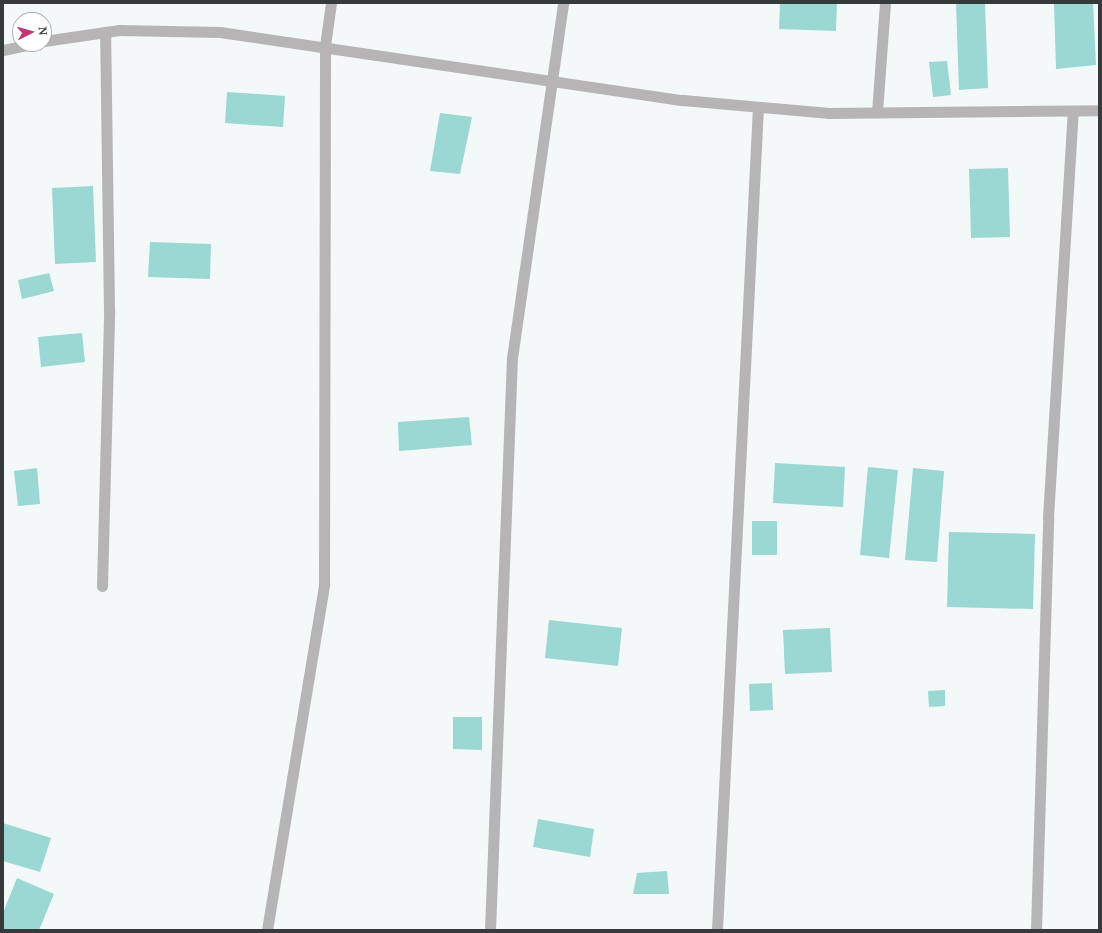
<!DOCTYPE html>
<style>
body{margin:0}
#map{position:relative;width:1102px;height:933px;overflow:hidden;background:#f2f9f8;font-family:"Noto Serif",serif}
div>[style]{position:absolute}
.building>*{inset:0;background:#9bd7d3}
.minor>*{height:11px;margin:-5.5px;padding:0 5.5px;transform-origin:5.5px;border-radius:5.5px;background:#b7b4b5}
span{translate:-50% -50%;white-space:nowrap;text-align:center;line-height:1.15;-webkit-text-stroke:4px #fff;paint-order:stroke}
.frame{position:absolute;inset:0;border:4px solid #373a3a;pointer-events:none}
.north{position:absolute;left:12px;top:12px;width:40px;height:40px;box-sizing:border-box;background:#fff;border:1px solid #afb0b0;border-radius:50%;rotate:84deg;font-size:11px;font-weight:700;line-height:16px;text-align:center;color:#373a3a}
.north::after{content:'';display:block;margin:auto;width:14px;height:18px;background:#c03773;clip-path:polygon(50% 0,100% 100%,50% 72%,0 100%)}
</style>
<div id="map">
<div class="building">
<i style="clip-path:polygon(780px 3px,837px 3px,836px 31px,779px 29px)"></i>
<i style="clip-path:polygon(956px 3px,985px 3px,988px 88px,959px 90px)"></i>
<i style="clip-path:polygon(1054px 3px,1093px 3px,1096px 65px,1056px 69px)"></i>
<i style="clip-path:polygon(947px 61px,951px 95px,933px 97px,929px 62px)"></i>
<i style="clip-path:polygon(227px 92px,285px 96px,283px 127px,225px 123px)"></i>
<i style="clip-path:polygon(440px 113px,472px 117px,460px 174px,430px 171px)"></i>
<i style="clip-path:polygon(1008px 168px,1010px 237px,971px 238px,969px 169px)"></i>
<i style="clip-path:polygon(93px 186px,96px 262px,55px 264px,52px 188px)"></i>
<i style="clip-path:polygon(150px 242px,211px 244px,210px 279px,148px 277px)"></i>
<i style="clip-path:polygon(49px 273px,54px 291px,22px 299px,18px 280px)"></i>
<i style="clip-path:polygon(82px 333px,85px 362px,41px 367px,38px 337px)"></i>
<i style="clip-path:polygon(469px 417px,472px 445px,399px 451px,398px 422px)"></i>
<i style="clip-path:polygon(775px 463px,845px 467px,843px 507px,773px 503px)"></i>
<i style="clip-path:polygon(868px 467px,898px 470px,889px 558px,860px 555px)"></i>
<i style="clip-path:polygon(37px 468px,40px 504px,18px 506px,14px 471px)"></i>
<i style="clip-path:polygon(913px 468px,944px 471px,937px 562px,905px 560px)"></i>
<i style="clip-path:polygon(752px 521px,777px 521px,777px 555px,752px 555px)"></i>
<i style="clip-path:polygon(949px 532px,1035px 534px,1033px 609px,947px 607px)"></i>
<i style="clip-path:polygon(549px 620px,622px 628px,618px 666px,545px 658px)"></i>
<i style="clip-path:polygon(830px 628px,832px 672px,785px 674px,783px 630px)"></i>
<i style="clip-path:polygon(772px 683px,773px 710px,750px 711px,749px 684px)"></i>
<i style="clip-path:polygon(945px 690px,945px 706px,929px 707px,928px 691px)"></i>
<i style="clip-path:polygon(453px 717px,482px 717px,482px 750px,453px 749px)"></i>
<i style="clip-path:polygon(538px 819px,594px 829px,590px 857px,533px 847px)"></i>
<i style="clip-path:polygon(3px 823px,51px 838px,40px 872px,3px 861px)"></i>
<i style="clip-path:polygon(667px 871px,669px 894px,633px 894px,637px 873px)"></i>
<i style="clip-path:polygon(17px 878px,54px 894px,39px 930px,3px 930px,3px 913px)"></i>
</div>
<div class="minor">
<i style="left:44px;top:41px;width:76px;rotate:-8.3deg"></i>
<i style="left:119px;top:30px;width:101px;rotate:1.1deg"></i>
<i style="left:220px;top:32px;width:468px;rotate:8.4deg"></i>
<i style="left:683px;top:100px;width:147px;rotate:5.1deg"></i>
<i style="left:829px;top:113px;width:270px;rotate:-0.6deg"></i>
<i style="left:3px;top:50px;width:30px;rotate:-12deg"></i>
<i style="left:877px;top:112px;width:109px;rotate:-85.8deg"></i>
<i style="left:102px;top:586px;width:276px;rotate:-88.5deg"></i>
<i style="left:109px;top:310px;width:278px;rotate:-90.8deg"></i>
<i style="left:267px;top:930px;width:351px;rotate:-80.6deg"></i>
<i style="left:324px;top:584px;width:538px;rotate:-89.89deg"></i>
<i style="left:325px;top:46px;width:43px;rotate:-82.1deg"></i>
<i style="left:490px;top:930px;width:572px;rotate:-87.8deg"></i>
<i style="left:512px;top:358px;width:359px;rotate:-81.8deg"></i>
<i style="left:717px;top:930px;width:824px;rotate:-87.15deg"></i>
<i style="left:1036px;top:930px;width:413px;rotate:-88.3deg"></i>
<i style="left:1048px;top:517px;width:406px;rotate:-86.5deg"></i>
</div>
<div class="frame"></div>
<div class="north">N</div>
</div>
